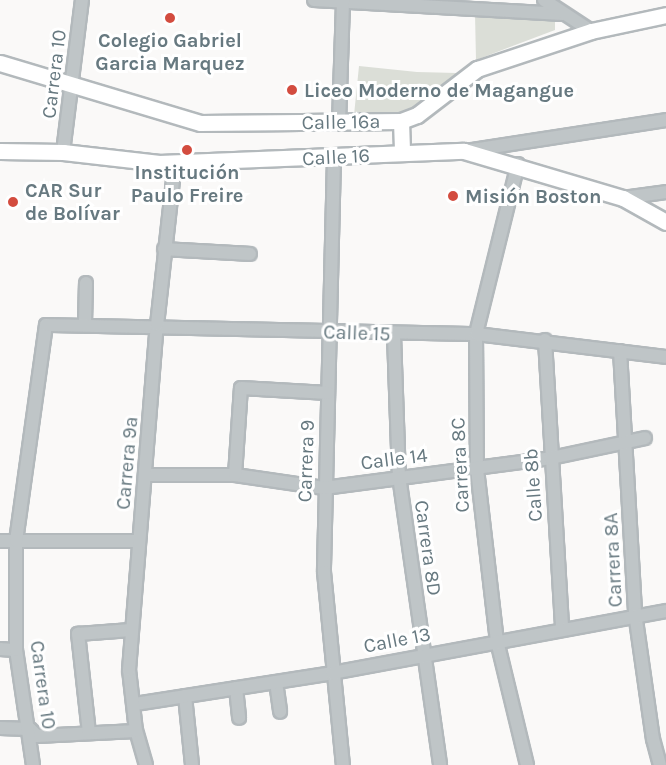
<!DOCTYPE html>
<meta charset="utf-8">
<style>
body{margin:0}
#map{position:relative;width:666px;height:765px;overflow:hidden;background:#faf9f8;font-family:Karla,sans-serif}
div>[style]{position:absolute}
.green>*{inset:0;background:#dbded7}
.roads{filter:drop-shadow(2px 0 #b3b9bc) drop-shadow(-2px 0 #b3b9bc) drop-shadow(0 2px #b3b9bc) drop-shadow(0 -2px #b3b9bc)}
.minor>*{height:12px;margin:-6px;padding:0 6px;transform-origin:6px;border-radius:6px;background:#bfc5c7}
.major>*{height:15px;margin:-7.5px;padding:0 7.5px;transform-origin:7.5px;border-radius:7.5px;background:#fff}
.dots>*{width:16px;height:16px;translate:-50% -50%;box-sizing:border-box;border:3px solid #fff;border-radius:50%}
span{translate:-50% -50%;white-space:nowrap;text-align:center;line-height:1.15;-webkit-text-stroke:6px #fff;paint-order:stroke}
.poi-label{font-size:20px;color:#677980;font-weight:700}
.left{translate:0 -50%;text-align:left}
.street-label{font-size:20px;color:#677980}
</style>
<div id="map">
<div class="green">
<i style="clip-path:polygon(475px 14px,555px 21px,555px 30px,476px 60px)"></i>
<i style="clip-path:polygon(359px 66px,417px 72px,457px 73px,444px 88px,408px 114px,354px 115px)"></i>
</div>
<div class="roads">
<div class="minor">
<i style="left:314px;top:0;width:249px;rotate:3.2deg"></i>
<i style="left:544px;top:0;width:56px;rotate:33.4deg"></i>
<i style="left:339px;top:123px;width:123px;rotate:-88.1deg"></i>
<i style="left:466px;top:151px;width:202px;rotate:-8.8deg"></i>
<i style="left:63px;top:152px;width:153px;rotate:-82.9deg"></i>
<i style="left:334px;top:158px;width:414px;rotate:91.4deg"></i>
<i style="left:324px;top:572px;width:194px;rotate:84.4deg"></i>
<i style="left:518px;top:164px;width:175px;rotate:103.9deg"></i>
<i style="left:476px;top:334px;width:135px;rotate:89.6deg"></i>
<i style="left:477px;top:469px;width:173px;rotate:83.4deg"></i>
<i style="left:497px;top:641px;width:128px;rotate:76.4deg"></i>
<i style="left:623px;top:198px;width:43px;rotate:-7.9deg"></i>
<i style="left:164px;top:249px;width:86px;rotate:3.3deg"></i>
<i style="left:85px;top:323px;width:40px;rotate:-88.6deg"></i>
<i style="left:394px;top:335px;width:141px;rotate:88deg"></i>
<i style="left:399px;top:476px;width:292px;rotate:81.9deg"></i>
<i style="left:545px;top:340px;width:289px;rotate:86.6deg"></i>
<i style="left:620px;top:351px;width:262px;rotate:86.7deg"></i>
<i style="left:635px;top:613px;width:127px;rotate:81.9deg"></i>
<i style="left:653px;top:739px;width:27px;rotate:75deg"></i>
<i style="left:146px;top:475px;width:89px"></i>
<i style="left:235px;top:475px;width:90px;rotate:8.3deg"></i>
<i style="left:324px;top:488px;width:229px;rotate:-7.5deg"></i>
<i style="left:551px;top:458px;width:96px;rotate:-12deg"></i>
<i style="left:235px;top:475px;width:87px;rotate:-86.1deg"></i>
<i style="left:241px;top:388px;width:87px;rotate:3.3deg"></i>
<i style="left:0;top:541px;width:139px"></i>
<i style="left:0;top:649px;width:16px;rotate:4deg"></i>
<i style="left:276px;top:682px;width:30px;rotate:82deg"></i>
<i style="left:236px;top:688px;width:30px;rotate:84deg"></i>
<i style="left:185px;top:696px;width:69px;rotate:84.2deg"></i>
<i style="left:135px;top:704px;width:199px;rotate:-8.9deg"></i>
<i style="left:332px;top:673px;width:340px;rotate:-10.5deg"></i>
<i style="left:0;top:728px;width:30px;rotate:2deg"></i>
<i style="left:30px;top:729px;width:10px;rotate:45deg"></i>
<i style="left:37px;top:736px;width:99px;rotate:-2.9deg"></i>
<i style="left:89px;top:733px;width:100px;rotate:-96.3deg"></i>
<i style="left:78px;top:634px;width:53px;rotate:-4.3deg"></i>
<i style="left:33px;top:765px;width:116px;rotate:-98.4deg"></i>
<i style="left:16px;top:650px;width:109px;rotate:-90deg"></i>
<i style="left:16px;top:541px;width:218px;rotate:-82.1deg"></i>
<i style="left:46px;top:325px;width:430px;rotate:1.2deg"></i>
<i style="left:476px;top:334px;width:191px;rotate:6.9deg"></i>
<i style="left:146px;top:765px;width:35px;rotate:-106deg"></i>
<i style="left:136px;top:731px;width:61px;rotate:-96.5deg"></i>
<i style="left:129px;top:670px;width:346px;rotate:-85.4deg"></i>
<i style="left:157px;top:325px;width:164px;rotate:-83.7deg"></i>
</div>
<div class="major">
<i style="left:0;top:63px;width:209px;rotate:16.7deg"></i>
<i style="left:200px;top:123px;width:201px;rotate:-0.6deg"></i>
<i style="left:401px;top:121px;width:17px;rotate:-21deg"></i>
<i style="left:417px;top:115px;width:76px;rotate:-37.5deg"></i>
<i style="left:477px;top:69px;width:120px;rotate:-18.4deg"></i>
<i style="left:591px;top:31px;width:77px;rotate:-12deg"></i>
<i style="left:401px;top:121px;width:31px;rotate:88deg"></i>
<i style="left:0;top:151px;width:63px;rotate:0.9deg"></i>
<i style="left:63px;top:152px;width:97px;rotate:6.5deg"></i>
<i style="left:159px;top:163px;width:305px;rotate:-2.3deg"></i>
<i style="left:464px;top:151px;width:166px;rotate:16.5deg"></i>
<i style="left:623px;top:198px;width:49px;rotate:29.2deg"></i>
</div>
</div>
<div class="dots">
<i style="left:170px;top:18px;background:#d34c3f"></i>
<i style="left:292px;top:90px;background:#d34c3f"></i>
<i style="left:187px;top:150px;background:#d34c3f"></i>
<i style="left:453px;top:196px;background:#d34c3f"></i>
<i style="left:13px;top:202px;background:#d34c3f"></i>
</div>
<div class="poi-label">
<span style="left:170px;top:52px">Colegio Gabriel<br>Garcia Marquez</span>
<span class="left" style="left:304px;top:90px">Liceo Moderno de Magangue</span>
<span style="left:187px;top:184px">Institución<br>Paulo Freire</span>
<span class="left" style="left:25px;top:202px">CAR Sur<br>de Bolívar</span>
<span class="left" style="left:465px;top:196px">Misión Boston</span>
</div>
<div class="street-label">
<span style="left:54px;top:74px;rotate:-83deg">Carrera 10</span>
<span style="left:341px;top:122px;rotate:-1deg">Calle 16a</span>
<span style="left:336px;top:157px;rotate:-3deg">Calle 16</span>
<span style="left:357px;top:333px;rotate:2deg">Calle 15</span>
<span style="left:394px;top:459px;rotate:-7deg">Calle 14</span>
<span style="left:306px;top:461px;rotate:-88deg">Carrera 9</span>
<span style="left:127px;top:463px;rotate:-85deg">Carrera 9a</span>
<span style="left:460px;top:465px;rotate:-93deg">Carrera 8C</span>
<span style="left:533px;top:485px;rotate:-94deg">Calle 8b</span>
<span style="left:428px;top:548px;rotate:82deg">Carrera 8D</span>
<span style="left:613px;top:560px;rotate:-93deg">Carrera 8A</span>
<span style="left:397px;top:640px;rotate:-11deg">Calle 13</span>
<span style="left:43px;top:685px;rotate:82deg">Carrera 10</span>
</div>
</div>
